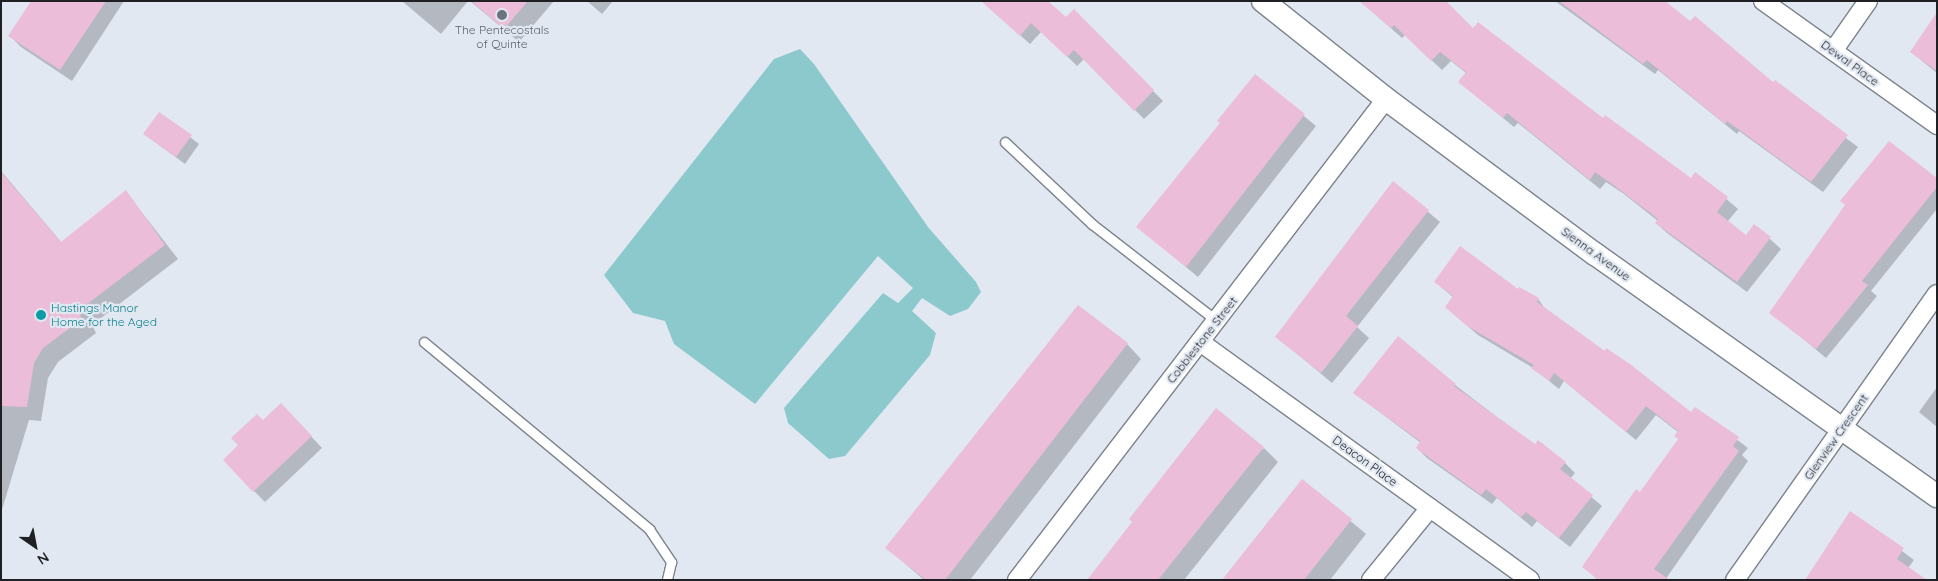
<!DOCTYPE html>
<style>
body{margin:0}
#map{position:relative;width:1938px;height:581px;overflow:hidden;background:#e1e8f2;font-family:Quicksand,sans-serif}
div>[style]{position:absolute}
.water>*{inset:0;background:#8cc9cd}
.shadow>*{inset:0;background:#0003}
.building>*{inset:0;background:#ebbdd8}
.roads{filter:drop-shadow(1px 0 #7d838c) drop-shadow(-1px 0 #7d838c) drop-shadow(0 1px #7d838c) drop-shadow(0 -1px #7d838c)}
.service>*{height:9px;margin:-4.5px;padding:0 4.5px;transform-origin:4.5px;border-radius:4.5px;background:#fff}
.minor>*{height:18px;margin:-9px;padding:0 9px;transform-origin:9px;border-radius:9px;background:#fff}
.tertiary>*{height:22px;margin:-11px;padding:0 11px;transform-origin:11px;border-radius:11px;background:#fff}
.dots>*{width:14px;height:14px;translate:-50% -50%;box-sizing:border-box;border:2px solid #e1e8f2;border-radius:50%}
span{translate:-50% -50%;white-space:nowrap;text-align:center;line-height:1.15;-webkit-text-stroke:4.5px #e1e8f2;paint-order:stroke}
.worship-label{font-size:12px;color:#5b616d}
.street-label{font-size:12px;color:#1e2023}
.culture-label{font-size:12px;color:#0d838f}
.left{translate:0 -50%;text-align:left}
.frame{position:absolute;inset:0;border:2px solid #1e2023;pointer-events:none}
.north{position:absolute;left:10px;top:521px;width:50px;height:50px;-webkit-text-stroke:4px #e1e8f2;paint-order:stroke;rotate:147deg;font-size:14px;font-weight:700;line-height:20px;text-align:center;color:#1e2023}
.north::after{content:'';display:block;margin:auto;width:18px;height:22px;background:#1e2023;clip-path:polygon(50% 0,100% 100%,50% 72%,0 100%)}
</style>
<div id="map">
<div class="water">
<i style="clip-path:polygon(800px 49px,814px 64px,928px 227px,976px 282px,981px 292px,968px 309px,950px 316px,922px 298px,912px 311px,936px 333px,930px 355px,845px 456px,829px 459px,788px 423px,784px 408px,883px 293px,898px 303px,913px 288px,878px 256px,755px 404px,674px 344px,665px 321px,633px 313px,604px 275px,774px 59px)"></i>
</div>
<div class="shadow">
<i style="clip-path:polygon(33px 1px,124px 1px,72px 81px,21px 47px,10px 36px)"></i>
<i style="clip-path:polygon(402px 1px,468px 1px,441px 34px)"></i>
<i style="clip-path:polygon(470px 1px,554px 1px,519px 42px)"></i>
<i style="clip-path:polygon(587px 1px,613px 1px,602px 14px)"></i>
<i style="clip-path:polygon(982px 1px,1066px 19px,1074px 11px,1163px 101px,1144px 119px,1084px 59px,1077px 66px,1042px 31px,1030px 44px)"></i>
<i style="clip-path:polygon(1360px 1px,1474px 30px,1691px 179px,1696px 173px,1738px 209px,1727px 222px,1746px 236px,1755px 226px,1781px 249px,1747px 292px,1667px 233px,1656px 223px,1658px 221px,1624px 194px,1606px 182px,1600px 189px,1518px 123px,1514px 127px,1459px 82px,1466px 73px,1451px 61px,1442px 70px,1405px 35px,1402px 38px)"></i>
<i style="clip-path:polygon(1555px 1px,1662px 1px,1858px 147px,1823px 192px,1739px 131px,1737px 134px,1658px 70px,1655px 74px)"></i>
<i style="clip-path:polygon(1937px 17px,1937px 73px,1911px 52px)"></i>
<i style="clip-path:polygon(1255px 76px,1316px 126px,1198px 277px,1138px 227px,1222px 124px)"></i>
<i style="clip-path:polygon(159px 113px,199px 144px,185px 164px,144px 134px)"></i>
<i style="clip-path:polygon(1px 171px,62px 243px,126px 192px,178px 259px,92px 325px,96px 333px,58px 362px,48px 378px,41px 421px,29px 420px,1px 513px)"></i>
<i style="clip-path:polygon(1937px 180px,1937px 209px,1871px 291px,1877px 296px,1826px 358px,1771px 312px)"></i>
<i style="clip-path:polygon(1394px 183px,1440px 222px,1357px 327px,1369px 338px,1332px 383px,1277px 337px)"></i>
<i style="clip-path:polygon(1435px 282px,1519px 291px,1538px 299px,1546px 310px,1691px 414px,1695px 408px,1748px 448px,1742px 455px,1748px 461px,1665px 580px,1598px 580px,1583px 566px,1640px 494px,1679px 439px,1678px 432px,1656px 415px,1636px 440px,1564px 381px,1559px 389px,1533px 368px,1478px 335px,1456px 316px,1454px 298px)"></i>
<i style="clip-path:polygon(1127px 344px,1141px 359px,970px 580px,924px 580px,887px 548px)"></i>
<i style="clip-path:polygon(1455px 385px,1535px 446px,1565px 463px,1575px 473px,1570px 479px,1602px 506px,1570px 547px,1537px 521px,1532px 527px,1497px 498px,1492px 504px,1427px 458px,1417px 448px,1421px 443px,1354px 393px)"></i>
<i style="clip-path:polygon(1937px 387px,1937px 427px,1919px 412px)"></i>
<i style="clip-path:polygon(292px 416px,322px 448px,265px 502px,254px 491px,263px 421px)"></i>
<i style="clip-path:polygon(1264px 448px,1278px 462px,1184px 580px,1089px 580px)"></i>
<i style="clip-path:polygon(1302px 480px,1366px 534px,1330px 580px,1223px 580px)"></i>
<i style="clip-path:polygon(1851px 513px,1914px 560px,1908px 568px,1806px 580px)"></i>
</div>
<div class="building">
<i style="clip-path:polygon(31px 1px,106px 1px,60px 70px,8px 36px)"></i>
<i style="clip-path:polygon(471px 1px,528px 1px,504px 29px)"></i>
<i style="clip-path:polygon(981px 1px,1048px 1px,1066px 17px,1074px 9px,1154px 90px,1134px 111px,1074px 50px,1067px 57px,1031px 23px,1020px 36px)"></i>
<i style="clip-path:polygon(1359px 1px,1446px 1px,1473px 28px,1478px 22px,1603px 118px,1605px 115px,1691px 178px,1695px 172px,1728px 197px,1717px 212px,1746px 235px,1754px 224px,1771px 237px,1737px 282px,1655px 223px,1658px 219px,1612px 184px,1595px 172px,1590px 180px,1507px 113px,1503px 118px,1458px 82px,1466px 72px,1440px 52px,1431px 61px,1394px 25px,1391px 28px)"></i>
<i style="clip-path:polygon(1559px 1px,1665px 1px,1690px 21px,1695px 16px,1773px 82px,1775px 80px,1848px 135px,1811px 182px,1727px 121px,1725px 124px,1647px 60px,1643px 64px)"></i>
<i style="clip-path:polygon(1937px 12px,1937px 71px,1910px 52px)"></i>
<i style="clip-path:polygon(1255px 74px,1305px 114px,1186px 267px,1136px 227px,1220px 123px,1217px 121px)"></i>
<i style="clip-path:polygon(159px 112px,192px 135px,176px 157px,143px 134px)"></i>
<i style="clip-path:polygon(1889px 141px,1937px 178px,1937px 187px,1862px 281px,1868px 285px,1816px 349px,1769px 313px,1845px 205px,1840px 201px)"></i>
<i style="clip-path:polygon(1px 172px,61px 242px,126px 190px,165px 245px,78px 311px,82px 319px,43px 348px,34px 363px,27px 407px,1px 406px)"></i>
<i style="clip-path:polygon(1393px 181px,1429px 210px,1346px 316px,1358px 326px,1321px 373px,1275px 337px)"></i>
<i style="clip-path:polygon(1460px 246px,1518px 289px,1519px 287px,1539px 298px,1537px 302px,1605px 351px,1606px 348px,1630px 364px,1691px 412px,1695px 407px,1739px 437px,1733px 446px,1739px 451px,1654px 569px,1670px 580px,1599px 580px,1582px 567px,1636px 489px,1640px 492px,1678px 439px,1674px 436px,1678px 431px,1646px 406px,1626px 432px,1554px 373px,1549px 381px,1531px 368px,1534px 365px,1467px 326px,1445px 307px,1453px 296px,1434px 282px)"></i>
<i style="clip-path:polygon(1078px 305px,1128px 343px,945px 580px,926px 580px,885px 548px)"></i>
<i style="clip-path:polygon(1398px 336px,1456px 384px,1454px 386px,1535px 444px,1538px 440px,1566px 462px,1560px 469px,1593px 495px,1559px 538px,1526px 512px,1521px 517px,1486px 489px,1481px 495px,1416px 448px,1420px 441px,1353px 393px)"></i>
<i style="clip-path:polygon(281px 403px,312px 436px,253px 492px,223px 460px,238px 445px,231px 438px,257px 414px,263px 420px)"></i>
<i style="clip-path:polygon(1216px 408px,1264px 447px,1158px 580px,1087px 580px,1132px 522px,1129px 519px)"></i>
<i style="clip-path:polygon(1302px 479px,1352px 519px,1304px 580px,1222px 580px)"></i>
<i style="clip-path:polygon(1850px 511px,1904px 548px,1897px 559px,1927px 580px,1805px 580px)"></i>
</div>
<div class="roads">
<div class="service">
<i style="left:1005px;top:142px;width:120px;rotate:43.3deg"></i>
<i style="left:1092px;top:224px;width:158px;rotate:37.8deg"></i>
<i style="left:424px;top:342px;width:293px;rotate:39.7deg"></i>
<i style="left:649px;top:529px;width:40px;rotate:56deg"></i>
<i style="left:671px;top:562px;width:18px;rotate:103deg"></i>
</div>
<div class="minor">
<i style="left:1763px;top:1px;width:214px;rotate:35.5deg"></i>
<i style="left:1833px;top:51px;width:61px;rotate:-55deg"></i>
<i style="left:1200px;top:342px;width:407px;rotate:35.8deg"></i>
<i style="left:1017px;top:580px;width:606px;rotate:-52.51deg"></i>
<i style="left:1371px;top:580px;width:93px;rotate:-50.7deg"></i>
<i style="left:1735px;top:580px;width:350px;rotate:-54.8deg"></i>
</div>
<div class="tertiary">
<i style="left:1263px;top:1px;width:157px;rotate:38.5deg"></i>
<i style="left:1386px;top:99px;width:260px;rotate:36.6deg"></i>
<i style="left:1595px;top:254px;width:419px;rotate:35.3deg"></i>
</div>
</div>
<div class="dots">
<i style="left:502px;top:15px;background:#6b7280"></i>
<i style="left:41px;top:315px;background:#0f9aa8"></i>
</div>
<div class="worship-label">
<span style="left:502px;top:37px">The Pentecostals<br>of Quinte</span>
</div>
<div class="street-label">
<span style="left:1850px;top:63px;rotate:36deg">Dewal Place</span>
<span style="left:1596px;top:254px;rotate:36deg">Sienna Avenue</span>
<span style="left:1202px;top:340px;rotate:-52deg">Cobblestone Street</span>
<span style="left:1836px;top:437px;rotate:-55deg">Glenview Crescent</span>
<span style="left:1365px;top:461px;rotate:36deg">Deacon Place</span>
</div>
<div class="culture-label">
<span class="left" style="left:51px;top:315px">Hastings Manor<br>Home for the Aged</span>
</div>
<div class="frame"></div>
<div class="north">N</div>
</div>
